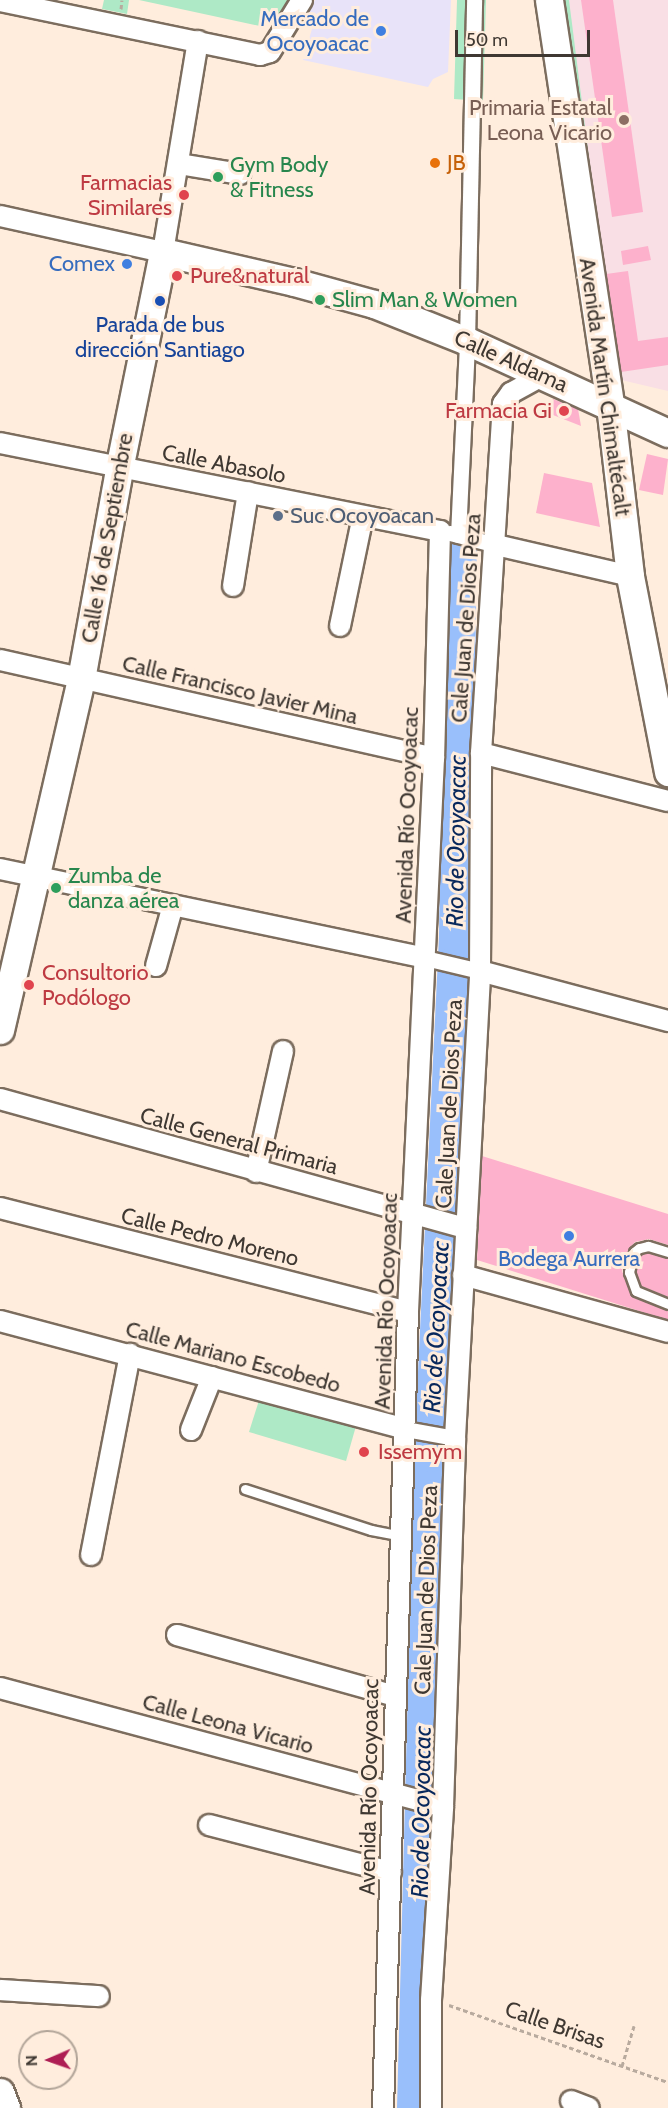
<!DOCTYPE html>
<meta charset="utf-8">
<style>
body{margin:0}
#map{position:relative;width:668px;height:2108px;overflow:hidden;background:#ffeddd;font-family:Cabin,sans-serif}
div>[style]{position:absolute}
.commercial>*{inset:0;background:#e8e3f9}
.education>*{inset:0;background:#f9dfe5}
.green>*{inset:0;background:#aee9c6}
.river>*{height:33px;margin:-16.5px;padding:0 16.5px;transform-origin:16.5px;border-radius:16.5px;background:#99bffb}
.building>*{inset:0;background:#fdb1cc}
.path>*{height:3px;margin-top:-1.5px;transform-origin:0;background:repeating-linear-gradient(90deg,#b8aa9e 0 4.5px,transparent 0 7.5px)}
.roads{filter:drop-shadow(2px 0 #7c6d5e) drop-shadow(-2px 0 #7c6d5e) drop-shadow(0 2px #7c6d5e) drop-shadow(0 -2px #7c6d5e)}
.service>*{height:9px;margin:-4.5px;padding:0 4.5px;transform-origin:4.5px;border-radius:4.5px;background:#fff}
.pedestrian>*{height:15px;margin:-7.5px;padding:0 7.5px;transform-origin:7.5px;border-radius:7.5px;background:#fff}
.minor>*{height:20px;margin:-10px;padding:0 10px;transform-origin:10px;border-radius:10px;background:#fff}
.secondary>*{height:27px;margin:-13.5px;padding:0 13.5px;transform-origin:13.5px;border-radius:13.5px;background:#fff}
.dots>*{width:16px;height:16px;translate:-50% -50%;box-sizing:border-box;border:3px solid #ffeddd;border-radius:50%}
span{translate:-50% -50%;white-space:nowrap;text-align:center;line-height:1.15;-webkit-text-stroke:6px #ffeddd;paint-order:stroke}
.shop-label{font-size:22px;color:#366cbe}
.right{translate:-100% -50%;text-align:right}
.education-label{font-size:22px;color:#785e54}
.food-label{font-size:22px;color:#c56008}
.left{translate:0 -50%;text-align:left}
.leisure-label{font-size:22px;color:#27864d}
.health-label{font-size:22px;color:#be3a42}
.transit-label{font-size:22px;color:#164399}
.street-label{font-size:22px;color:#3f3832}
.service-label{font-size:22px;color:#4e5e75}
.water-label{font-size:24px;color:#08285c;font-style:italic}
.north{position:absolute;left:18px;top:2030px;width:60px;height:60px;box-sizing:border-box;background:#ffeddd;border:2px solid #b2a599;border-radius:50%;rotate:268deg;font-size:16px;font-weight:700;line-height:24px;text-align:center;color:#3f3832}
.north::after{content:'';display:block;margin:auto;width:21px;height:27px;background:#ae1e54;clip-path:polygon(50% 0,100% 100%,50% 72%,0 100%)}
.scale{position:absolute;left:455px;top:30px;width:135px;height:27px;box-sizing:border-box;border:3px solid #3f3832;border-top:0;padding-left:8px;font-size:18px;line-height:21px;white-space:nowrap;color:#3f3832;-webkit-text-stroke:4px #ffeddd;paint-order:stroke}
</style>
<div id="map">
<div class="commercial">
<i style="clip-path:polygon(315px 0,451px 0,448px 72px,433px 79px,428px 87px,303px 60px,316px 15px,307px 13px)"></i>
</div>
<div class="education">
<i style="clip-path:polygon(564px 0,668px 0,668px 391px,617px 379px)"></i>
</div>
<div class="green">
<i style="clip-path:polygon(104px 0,129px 0,127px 14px,102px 9px)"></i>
<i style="clip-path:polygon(139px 0,296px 0,287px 13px,260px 26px)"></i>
<i style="clip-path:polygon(457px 0,486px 0,483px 101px,454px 99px)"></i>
<i style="clip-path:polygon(551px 0,569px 0,617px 379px)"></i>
<i style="clip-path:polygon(261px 1394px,358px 1419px,346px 1461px,249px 1432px)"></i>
</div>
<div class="river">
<i style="left:413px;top:2108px;width:653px;rotate:-88.51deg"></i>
<i style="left:430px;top:1455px;width:519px;rotate:-87.24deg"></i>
<i style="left:455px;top:937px;width:391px;rotate:-89.3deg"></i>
</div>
<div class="building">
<i style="clip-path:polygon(581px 0,613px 0,643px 212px,612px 217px)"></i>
<i style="clip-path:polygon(648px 246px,651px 260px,623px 265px,621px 251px)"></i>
<i style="clip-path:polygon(628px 271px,638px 341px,668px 337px,668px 365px,621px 372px,606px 274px)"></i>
<i style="clip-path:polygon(553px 399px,578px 409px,581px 426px,548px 413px)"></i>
<i style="clip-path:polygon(647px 454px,668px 459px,663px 495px,639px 490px)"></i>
<i style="clip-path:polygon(544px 473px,592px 483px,600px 527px,536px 513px)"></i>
<i style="clip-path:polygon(482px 1156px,668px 1214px,668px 1245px,649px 1239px,635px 1242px,628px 1250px,622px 1271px,631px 1295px,668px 1311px,668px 1320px,477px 1260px)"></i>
<i style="clip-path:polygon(648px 1253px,668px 1259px,668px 1297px,641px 1286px,636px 1272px,640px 1256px)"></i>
</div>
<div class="path">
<i style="left:121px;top:9px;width:9px;rotate:-84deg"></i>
<i style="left:449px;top:2005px;width:232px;rotate:19.4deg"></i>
<i style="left:622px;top:2066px;width:42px;rotate:-73.3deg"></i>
</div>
<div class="roads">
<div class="service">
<i style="left:668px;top:1252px;width:21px;rotate:-163deg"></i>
<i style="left:648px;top:1246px;width:9px;rotate:167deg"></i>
<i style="left:639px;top:1248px;width:6px;rotate:141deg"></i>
<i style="left:634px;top:1252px;width:21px;rotate:104deg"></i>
<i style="left:629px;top:1272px;width:20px;rotate:70deg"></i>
<i style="left:636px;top:1291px;width:35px;rotate:22deg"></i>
<i style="left:245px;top:1489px;width:133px;rotate:18deg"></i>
<i style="left:371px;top:1530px;width:31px;rotate:11deg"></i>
</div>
<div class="pedestrian">
<i style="left:450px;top:533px;width:48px;rotate:14.6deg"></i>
<i style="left:458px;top:535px;width:194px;rotate:-87.3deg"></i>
<i style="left:467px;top:341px;width:341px;rotate:-88.8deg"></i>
<i style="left:425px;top:958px;width:57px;rotate:13.3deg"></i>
<i style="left:405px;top:1429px;width:51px;rotate:10.2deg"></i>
</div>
<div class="minor">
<i style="left:0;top:1px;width:266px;rotate:11.7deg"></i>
<i style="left:260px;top:55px;width:10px;rotate:-17deg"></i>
<i style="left:270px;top:52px;width:61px;rotate:-58.4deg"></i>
<i style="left:179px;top:164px;width:62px;rotate:9.3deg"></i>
<i style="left:0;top:216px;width:167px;rotate:12.5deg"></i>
<i style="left:163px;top:252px;width:214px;rotate:-80.6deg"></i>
<i style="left:0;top:443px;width:449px;rotate:11.3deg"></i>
<i style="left:440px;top:531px;width:227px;rotate:91.5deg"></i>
<i style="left:434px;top:758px;width:555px;rotate:92.69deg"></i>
<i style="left:408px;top:1312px;width:796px;rotate:91.8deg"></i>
<i style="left:496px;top:545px;width:138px;rotate:13deg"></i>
<i style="left:233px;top:586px;width:95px;rotate:-80.9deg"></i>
<i style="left:340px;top:626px;width:112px;rotate:-78.2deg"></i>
<i style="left:0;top:660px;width:445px;rotate:12.7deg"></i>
<i style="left:481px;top:753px;width:193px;rotate:14.4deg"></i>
<i style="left:0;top:869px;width:434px;rotate:11.8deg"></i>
<i style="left:156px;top:966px;width:63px;rotate:-74.4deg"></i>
<i style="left:480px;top:971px;width:195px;rotate:14.9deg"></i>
<i style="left:0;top:1099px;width:484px;rotate:15.5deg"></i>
<i style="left:256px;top:1172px;width:124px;rotate:-77.4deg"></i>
<i style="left:0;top:1208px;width:421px;rotate:14.3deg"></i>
<i style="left:463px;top:1275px;width:213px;rotate:15.5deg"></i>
<i style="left:0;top:1321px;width:419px;rotate:14.9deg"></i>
<i style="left:191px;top:1430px;width:57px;rotate:-68.4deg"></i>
<i style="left:91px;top:1555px;width:205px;rotate:-79deg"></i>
<i style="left:177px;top:1635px;width:226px;rotate:15.6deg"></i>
<i style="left:0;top:1688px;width:459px;rotate:15deg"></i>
<i style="left:209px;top:1825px;width:188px;rotate:14.5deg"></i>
<i style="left:0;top:1990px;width:99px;rotate:3.5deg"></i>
<i style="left:571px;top:2101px;width:19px;rotate:21deg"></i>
<i style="left:431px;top:2108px;width:108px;rotate:-90deg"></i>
<i style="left:431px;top:2000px;width:193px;rotate:-86.4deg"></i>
<i style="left:443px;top:1807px;width:369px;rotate:-88.1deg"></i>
<i style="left:455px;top:1438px;width:468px;rotate:-86.9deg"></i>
<i style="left:480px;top:971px;width:218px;rotate:-89.7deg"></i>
<i style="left:481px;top:753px;width:350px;rotate:-86.4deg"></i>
<i style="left:503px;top:404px;width:14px;rotate:-54deg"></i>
<i style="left:511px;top:393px;width:35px;rotate:-29deg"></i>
</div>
<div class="secondary">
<i style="left:549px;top:0;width:410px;rotate:81.4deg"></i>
<i style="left:610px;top:405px;width:172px;rotate:83.3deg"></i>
<i style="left:630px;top:576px;width:200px;rotate:79deg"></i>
<i style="left:0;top:1030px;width:360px;rotate:-77deg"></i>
<i style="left:81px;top:679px;width:213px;rotate:-79.7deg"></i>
<i style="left:119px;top:469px;width:221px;rotate:-78.5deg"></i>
<i style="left:163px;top:252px;width:134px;rotate:12.9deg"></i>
<i style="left:294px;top:282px;width:83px;rotate:15.4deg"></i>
<i style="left:374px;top:304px;width:100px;rotate:21.7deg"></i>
<i style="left:467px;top:341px;width:221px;rotate:24.6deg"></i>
<i style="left:0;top:2092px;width:17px;rotate:69deg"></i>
</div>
</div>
<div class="dots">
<i style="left:381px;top:31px;background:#3f7fe0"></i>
<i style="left:624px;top:120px;background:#8d6e63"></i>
<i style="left:435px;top:163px;background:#e8710a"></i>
<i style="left:218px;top:177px;background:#2e9e5b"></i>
<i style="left:184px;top:195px;background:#e0444e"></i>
<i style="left:127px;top:264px;background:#3f7fe0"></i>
<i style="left:177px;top:276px;background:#e0444e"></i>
<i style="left:320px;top:300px;background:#2e9e5b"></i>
<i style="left:160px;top:301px;background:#1a4fb4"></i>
<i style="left:564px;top:411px;background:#e0444e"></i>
<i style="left:278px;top:516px;background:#5c6f8a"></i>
<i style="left:56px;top:888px;background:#2e9e5b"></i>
<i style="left:29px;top:985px;background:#e0444e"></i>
<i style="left:569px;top:1236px;background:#3f7fe0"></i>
<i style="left:364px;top:1452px;background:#e0444e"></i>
</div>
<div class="shop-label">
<span class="right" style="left:369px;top:31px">Mercado de<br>Ocoyoacac</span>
<span class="right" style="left:115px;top:264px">Comex</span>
<span style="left:569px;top:1259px">Bodega Aurrera</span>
</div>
<div class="education-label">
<span class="right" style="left:612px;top:120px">Primaria Estatal<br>Leona Vicario</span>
</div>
<div class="food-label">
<span class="left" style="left:447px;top:163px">JB</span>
</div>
<div class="leisure-label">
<span class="left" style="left:230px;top:177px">Gym Body<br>&amp; Fitness</span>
<span class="left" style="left:332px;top:300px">Slim Man &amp; Women</span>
<span class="left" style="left:68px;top:888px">Zumba de<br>danza aérea</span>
</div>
<div class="health-label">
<span class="right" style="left:172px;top:195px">Farmacias<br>Similares</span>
<span class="left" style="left:190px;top:276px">Pure&amp;natural</span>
<span class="right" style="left:552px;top:411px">Farmacia Gi</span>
<span class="left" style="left:42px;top:985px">Consultorio<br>Podólogo</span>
<span class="left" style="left:378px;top:1452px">Issemym</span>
</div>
<div class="transit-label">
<span style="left:160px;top:337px">Parada de bus<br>dirección Santiago</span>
</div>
<div class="street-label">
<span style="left:511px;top:361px;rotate:24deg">Calle Aldama</span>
<span style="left:605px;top:387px;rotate:82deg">Avenida Martín Chimaltécalt</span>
<span style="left:224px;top:464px;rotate:11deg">Calle Abasolo</span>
<span style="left:107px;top:538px;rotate:-80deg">Calle 16 de Septiembre</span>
<span style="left:466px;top:618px;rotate:-86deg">Cale Juan de Dios Peza</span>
<span style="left:240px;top:690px;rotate:13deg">Calle Francisco Javier Mina</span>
<span style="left:407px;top:815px;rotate:-88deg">Avenida Río Ocoyoacac</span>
<span style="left:449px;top:1104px;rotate:-87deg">Cale Juan de Dios Peza</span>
<span style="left:239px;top:1141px;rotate:15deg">Calle General Primaria</span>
<span style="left:210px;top:1237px;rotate:14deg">Calle Pedro Moreno</span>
<span style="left:386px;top:1301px;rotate:-88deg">Avenida Río Ocoyoacac</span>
<span style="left:233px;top:1357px;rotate:15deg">Calle Mariano Escobedo</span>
<span style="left:426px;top:1590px;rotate:-88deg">Cale Juan de Dios Peza</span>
<span style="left:228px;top:1724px;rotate:15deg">Calle Leona Vicario</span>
<span style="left:369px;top:1787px;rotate:-89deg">Avenida Río Ocoyoacac</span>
<span style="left:555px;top:2025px;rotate:19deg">Calle Brisas</span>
</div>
<div class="service-label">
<span class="left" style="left:290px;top:516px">Suc Ocoyoacan</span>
</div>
<div class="water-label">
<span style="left:456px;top:841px;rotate:-89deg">Rio de Ocoyoacac</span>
<span style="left:436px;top:1327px;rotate:-87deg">Rio de Ocoyoacac</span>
<span style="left:421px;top:1812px;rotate:-89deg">Rio de Ocoyoacac</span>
</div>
<div class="north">N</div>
<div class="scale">50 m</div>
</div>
